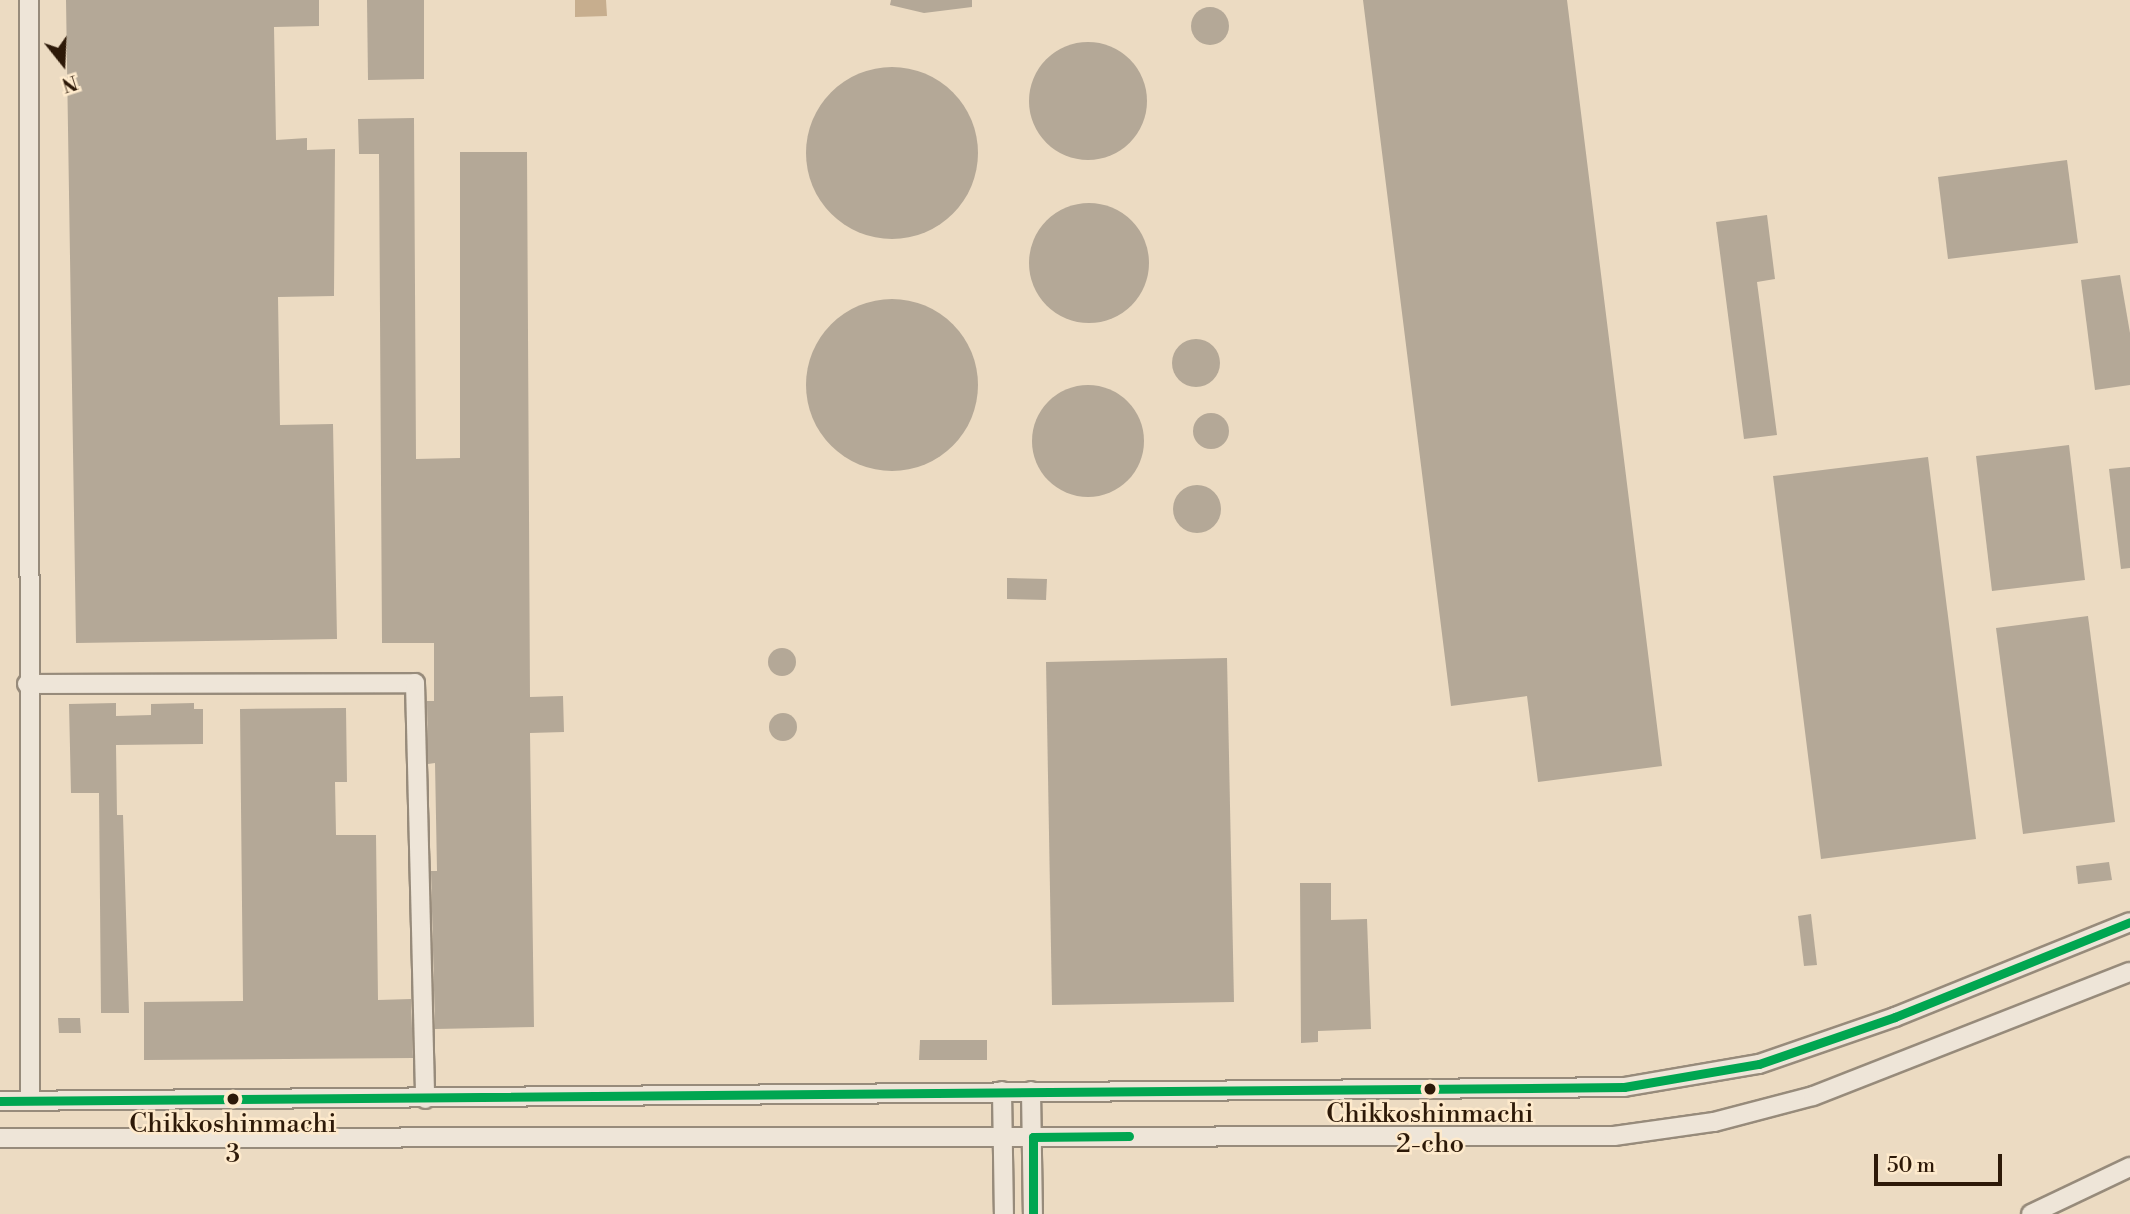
<!DOCTYPE html>
<style>
body{margin:0}
#map{position:relative;width:2130px;height:1214px;overflow:hidden;background:#ecdbc2;font-family:"Libre Bodoni",serif}
div>[style]{position:absolute}
.water>*{inset:0;background:#c7ae8e}
.building>*{inset:0;background:#b4a897}
.round{border-radius:50%}
.roads{filter:drop-shadow(2px 0 #978b7b) drop-shadow(-2px 0 #978b7b) drop-shadow(0 2px #978b7b) drop-shadow(0 -2px #978b7b)}
.minor>*{height:18px;margin:-9px;padding:0 9px;transform-origin:9px;border-radius:9px;background:#eee5d8}
.bus-1>*{height:9px;margin:-4.5px;padding:0 4.5px;transform-origin:4.5px;border-radius:4.5px;background:#00a651}
.dots>*{width:19px;height:19px;translate:-50% -50%;box-sizing:border-box;border:4px solid #feeacc;border-radius:50%}
span{translate:-50% -50%;white-space:nowrap;text-align:center;line-height:1.15;-webkit-text-stroke:5px #feeacc;paint-order:stroke}
.bus-label{font-size:26px;color:#2d1908}
.north{position:absolute;left:28px;top:28px;width:70px;height:70px;-webkit-text-stroke:5px #feeacc;paint-order:stroke;rotate:162deg;font-size:19px;font-weight:700;line-height:28px;text-align:center;color:#2d1908}
.north::after{content:'';display:block;margin:auto;width:24px;height:32px;background:#2d1908;clip-path:polygon(50% 0,100% 100%,50% 72%,0 100%)}
.scale{position:absolute;left:1874px;top:1154px;width:128px;height:32px;box-sizing:border-box;border:4px solid #2d1908;border-top:0;padding-left:9px;font-size:21px;line-height:24px;white-space:nowrap;color:#2d1908;-webkit-text-stroke:5px #feeacc;paint-order:stroke}
</style>
<div id="map">
<div class="water">
<i style="clip-path:polygon(575px 0,606px 0,607px 16px,575px 17px)"></i>
</div>
<div class="building">
<i style="clip-path:polygon(66px 0,319px 0,319px 26px,274px 27px,276px 140px,307px 138px,307px 150px,335px 149px,334px 296px,278px 297px,280px 425px,333px 424px,337px 639px,76px 643px)"></i>
<i style="clip-path:polygon(367px 0,424px 0,424px 79px,368px 80px)"></i>
<i style="clip-path:polygon(891px 0,972px 0,972px 7px,924px 13px,890px 5px)"></i>
<i style="clip-path:polygon(1363px 0,1567px 0,1662px 766px,1538px 782px,1527px 696px,1451px 706px)"></i>
<i class="round" style="left:1191px;top:7px;width:38px;height:38px"></i>
<i class="round" style="left:1029px;top:42px;width:118px;height:118px"></i>
<i class="round" style="left:806px;top:67px;width:172px;height:172px"></i>
<i style="clip-path:polygon(414px 118px,416px 459px,460px 458px,460px 152px,527px 152px,530px 697px,563px 696px,564px 732px,530px 733px,534px 1027px,435px 1029px,431px 871px,437px 871px,435px 763px,428px 764px,427px 701px,434px 701px,434px 643px,382px 643px,379px 154px,359px 154px,358px 119px)"></i>
<i style="clip-path:polygon(2067px 160px,2078px 243px,1948px 259px,1938px 177px)"></i>
<i class="round" style="left:1029px;top:203px;width:120px;height:120px"></i>
<i style="clip-path:polygon(1767px 215px,1775px 279px,1757px 282px,1777px 435px,1744px 439px,1716px 222px)"></i>
<i style="clip-path:polygon(2120px 275px,2130px 333px,2130px 385px,2095px 390px,2081px 280px)"></i>
<i class="round" style="left:806px;top:299px;width:172px;height:172px"></i>
<i class="round" style="left:1172px;top:339px;width:48px;height:48px"></i>
<i class="round" style="left:1032px;top:385px;width:112px;height:112px"></i>
<i class="round" style="left:1193px;top:413px;width:36px;height:36px"></i>
<i style="clip-path:polygon(2069px 445px,2085px 580px,1992px 591px,1976px 456px)"></i>
<i style="clip-path:polygon(1928px 457px,1976px 839px,1821px 859px,1773px 476px)"></i>
<i style="clip-path:polygon(2130px 467px,2130px 568px,2121px 569px,2109px 469px)"></i>
<i class="round" style="left:1173px;top:485px;width:48px;height:48px"></i>
<i style="clip-path:polygon(1007px 578px,1047px 579px,1046px 600px,1007px 599px)"></i>
<i style="clip-path:polygon(2088px 616px,2115px 822px,2023px 834px,1996px 628px)"></i>
<i class="round" style="left:768px;top:648px;width:28px;height:28px"></i>
<i style="clip-path:polygon(1227px 658px,1234px 1002px,1052px 1005px,1046px 662px)"></i>
<i style="clip-path:polygon(116px 703px,116px 716px,151px 715px,151px 704px,194px 703px,194px 709px,203px 709px,203px 744px,116px 745px,117px 815px,123px 815px,129px 1013px,101px 1013px,99px 793px,71px 793px,69px 704px)"></i>
<i style="clip-path:polygon(346px 708px,347px 782px,335px 782px,336px 835px,376px 835px,378px 1000px,411px 999px,413px 1058px,144px 1060px,144px 1002px,243px 1001px,240px 709px)"></i>
<i class="round" style="left:769px;top:713px;width:28px;height:28px"></i>
<i style="clip-path:polygon(2109px 862px,2112px 880px,2078px 884px,2076px 866px)"></i>
<i style="clip-path:polygon(1300px 883px,1331px 883px,1331px 920px,1367px 919px,1371px 1029px,1318px 1031px,1318px 1042px,1301px 1043px)"></i>
<i style="clip-path:polygon(1811px 914px,1817px 965px,1804px 966px,1798px 916px)"></i>
<i style="clip-path:polygon(58px 1018px,80px 1018px,81px 1033px,59px 1033px)"></i>
<i style="clip-path:polygon(920px 1040px,987px 1040px,987px 1060px,919px 1060px)"></i>
</div>
<div class="roads">
<div class="minor">
<i style="left:29px;top:0;width:1101px;rotate:89.95deg"></i>
<i style="left:27px;top:684px;width:388px;rotate:-0.1deg"></i>
<i style="left:415px;top:683px;width:416px;rotate:88.6deg"></i>
<i style="left:1002px;top:1091px;width:123px;rotate:89.1deg"></i>
<i style="left:1031px;top:1091px;width:123px;rotate:89.1deg"></i>
<i style="left:0;top:1101px;width:1624px;rotate:-0.49deg"></i>
<i style="left:1624px;top:1087px;width:137px;rotate:-9.7deg"></i>
<i style="left:1759px;top:1064px;width:144px;rotate:-19.1deg"></i>
<i style="left:1895px;top:1017px;width:253px;rotate:-22deg"></i>
<i style="left:0;top:1138px;width:1614px;rotate:-0.07deg"></i>
<i style="left:1614px;top:1136px;width:101px;rotate:-8deg"></i>
<i style="left:1714px;top:1122px;width:102px;rotate:-14.7deg"></i>
<i style="left:1813px;top:1096px;width:340px;rotate:-21.4deg"></i>
<i style="left:2031px;top:1214px;width:110px;rotate:-25.4deg"></i>
</div>
</div>
<div class="bus-1">
<i style="left:0;top:1101px;width:1624px;rotate:-0.49deg"></i>
<i style="left:1624px;top:1087px;width:137px;rotate:-9.7deg"></i>
<i style="left:1759px;top:1064px;width:144px;rotate:-19.1deg"></i>
<i style="left:1895px;top:1017px;width:253px;rotate:-22deg"></i>
<i style="left:1033px;top:1214px;width:77px;rotate:-90deg"></i>
<i style="left:1033px;top:1137px;width:96px;rotate:-0.6deg"></i>
</div>
<div class="dots">
<i style="left:1430px;top:1089px;background:#2d1908"></i>
<i style="left:233px;top:1099px;background:#2d1908"></i>
</div>
<div class="bus-label">
<span style="left:1430px;top:1130px">Chikkoshinmachi<br>2-cho</span>
<span style="left:233px;top:1140px">Chikkoshinmachi<br>3</span>
</div>
<div class="north">N</div>
<div class="scale">50 m</div>
</div>
